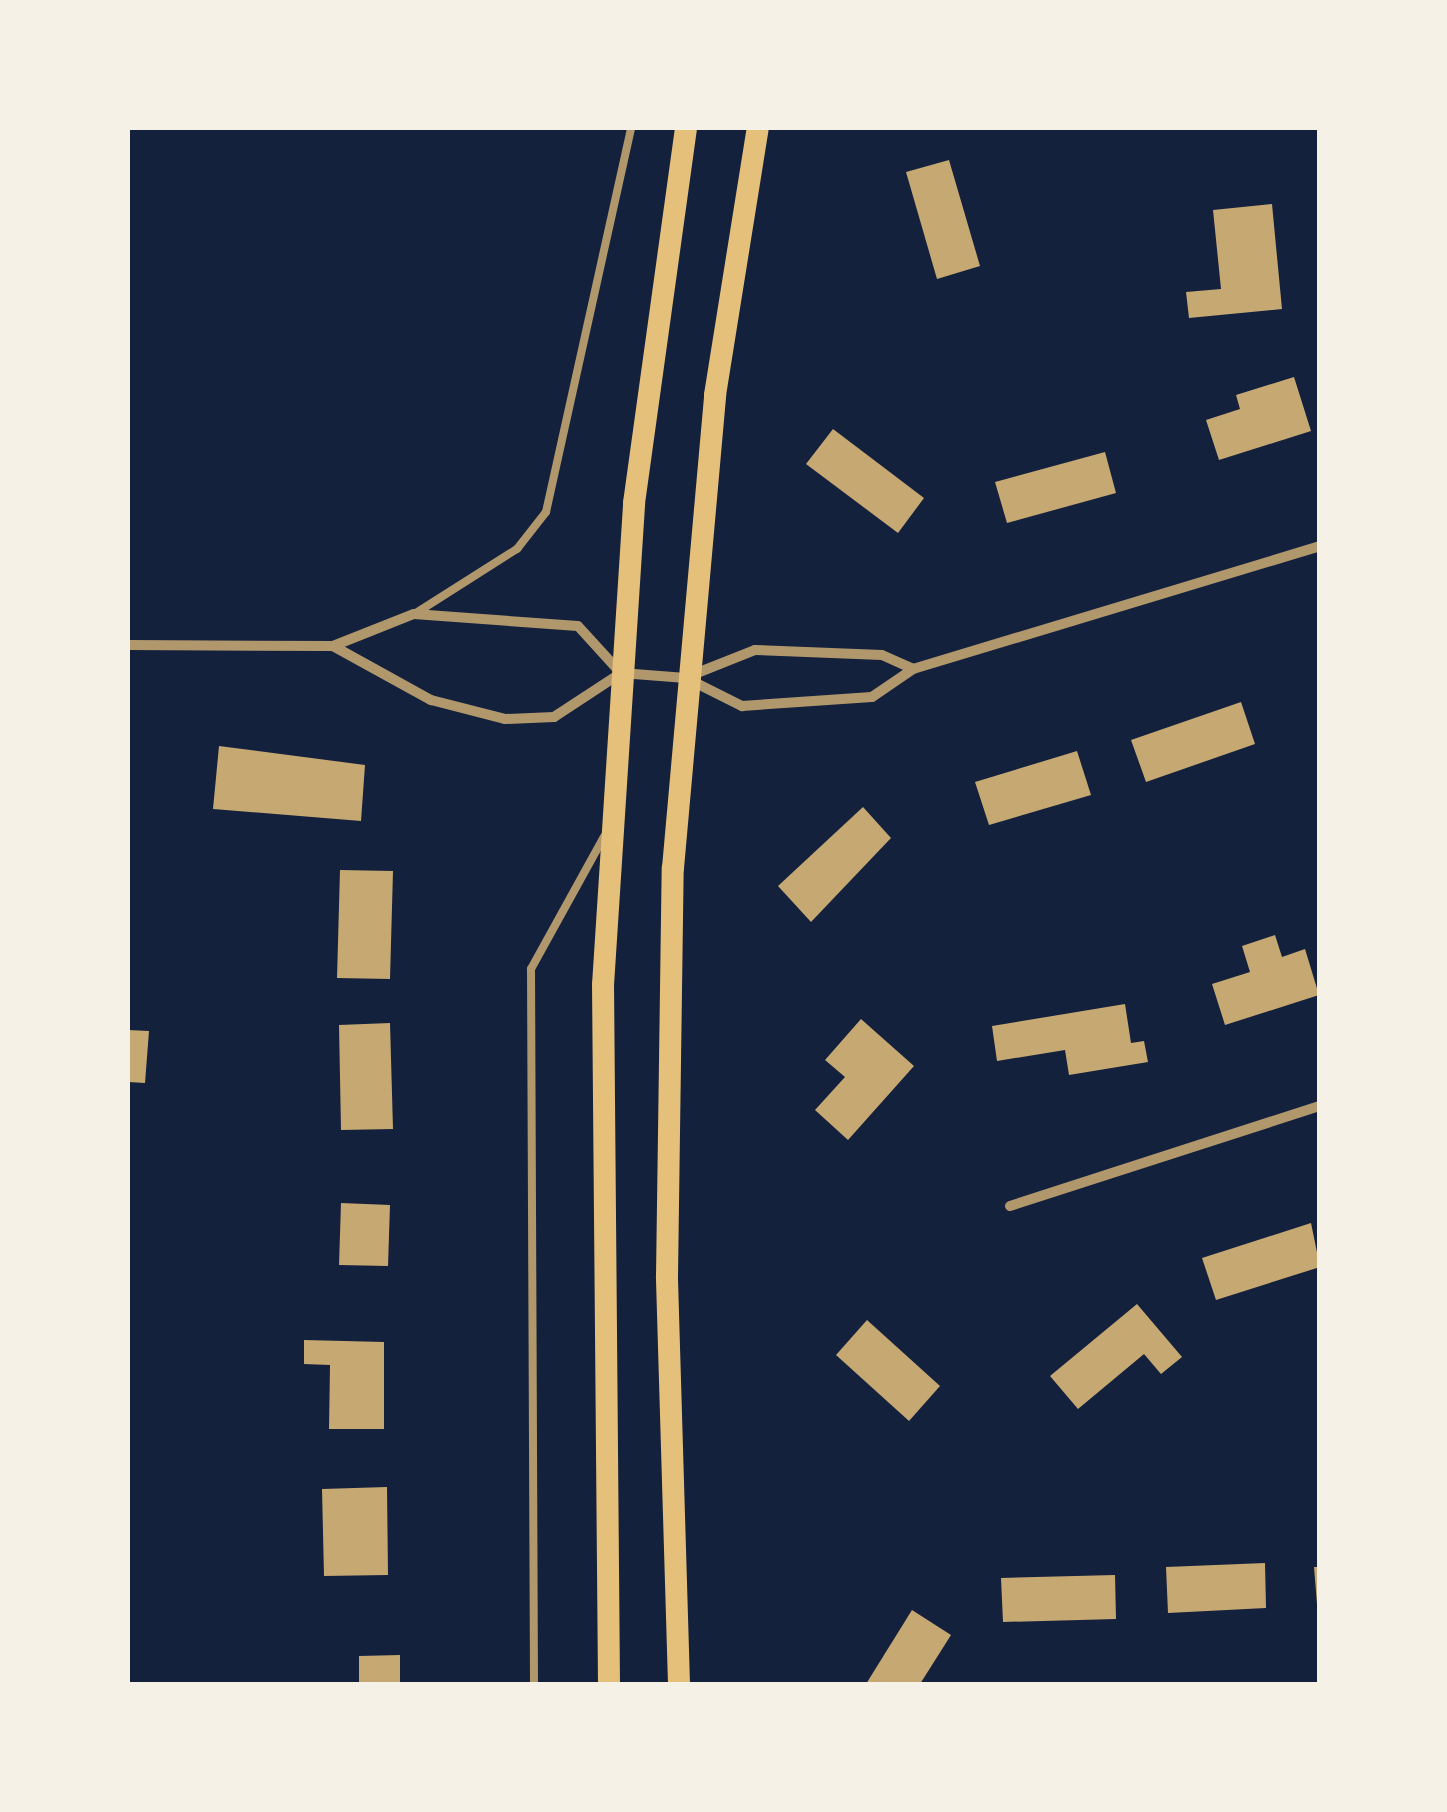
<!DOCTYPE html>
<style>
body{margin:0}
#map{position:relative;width:1447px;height:1812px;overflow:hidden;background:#14213d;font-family:Barlow,sans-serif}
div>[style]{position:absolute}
.building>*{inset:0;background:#c6a872}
.service>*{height:8px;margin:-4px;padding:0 4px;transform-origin:4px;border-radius:4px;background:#b1986c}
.minor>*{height:10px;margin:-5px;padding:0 5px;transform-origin:5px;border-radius:5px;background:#b1986c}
.primary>*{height:22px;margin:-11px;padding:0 11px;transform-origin:11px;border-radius:11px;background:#e5c07b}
span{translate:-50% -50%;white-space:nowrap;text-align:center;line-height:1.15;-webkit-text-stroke:8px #f6f1e7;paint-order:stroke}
.frame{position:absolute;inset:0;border:130px solid #f6f1e7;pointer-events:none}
</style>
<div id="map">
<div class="building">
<i style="clip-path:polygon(949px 160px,980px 266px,937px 279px,906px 172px)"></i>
<i style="clip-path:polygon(1272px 204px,1282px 309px,1189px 318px,1186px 292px,1221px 289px,1213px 210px)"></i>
<i style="clip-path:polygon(1294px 377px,1311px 431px,1219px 460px,1206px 420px,1240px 409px,1236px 395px)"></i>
<i style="clip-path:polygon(833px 429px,924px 498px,898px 533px,806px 464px)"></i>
<i style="clip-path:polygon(1105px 452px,1116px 493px,1007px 523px,995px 482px)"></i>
<i style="clip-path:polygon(1241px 702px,1255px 744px,1146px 782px,1131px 740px)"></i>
<i style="clip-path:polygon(219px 746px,365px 765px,361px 821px,213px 809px)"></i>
<i style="clip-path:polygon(1077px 751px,1091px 795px,989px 825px,975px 782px)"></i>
<i style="clip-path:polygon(863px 807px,891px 838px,811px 922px,778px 886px)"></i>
<i style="clip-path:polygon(340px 870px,393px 871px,390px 979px,337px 978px)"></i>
<i style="clip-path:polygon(1275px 935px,1282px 957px,1305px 949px,1319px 995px,1225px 1025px,1212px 984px,1250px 972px,1242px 946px)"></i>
<i style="clip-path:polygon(1125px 1004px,1131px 1043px,1144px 1041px,1148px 1062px,1069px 1075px,1065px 1050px,997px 1061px,992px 1026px)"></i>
<i style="clip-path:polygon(861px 1019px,914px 1066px,848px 1140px,815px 1110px,845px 1077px,825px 1060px)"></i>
<i style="clip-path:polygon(390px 1023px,393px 1129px,341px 1130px,339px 1025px)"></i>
<i style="clip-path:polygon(128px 1030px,149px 1031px,145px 1083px,128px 1082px)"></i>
<i style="clip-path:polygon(341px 1203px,390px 1205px,388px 1266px,339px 1265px)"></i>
<i style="clip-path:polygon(1311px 1223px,1320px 1267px,1216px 1300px,1202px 1258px)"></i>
<i style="clip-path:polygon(1137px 1304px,1182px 1357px,1161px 1374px,1144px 1354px,1078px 1409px,1050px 1376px)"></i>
<i style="clip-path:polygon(867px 1320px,940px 1386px,909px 1421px,836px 1355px)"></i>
<i style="clip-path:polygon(304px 1340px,384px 1342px,384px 1429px,329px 1429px,330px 1365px,304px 1364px)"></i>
<i style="clip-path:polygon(387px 1487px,388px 1575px,324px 1576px,322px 1489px)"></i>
<i style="clip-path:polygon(1265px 1563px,1266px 1608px,1168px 1613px,1166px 1567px)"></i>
<i style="clip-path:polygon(1314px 1567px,1320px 1567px,1320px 1604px,1317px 1604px)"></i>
<i style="clip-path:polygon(1115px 1575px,1116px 1619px,1003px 1622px,1001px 1578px)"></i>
<i style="clip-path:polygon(912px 1610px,951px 1635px,920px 1684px,866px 1684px)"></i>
<i style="clip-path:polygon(400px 1655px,400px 1684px,359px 1684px,359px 1656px)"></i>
</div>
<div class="service">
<i style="left:416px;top:613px;width:120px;rotate:-32.4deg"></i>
<i style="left:517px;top:549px;width:47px;rotate:-51.9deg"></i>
<i style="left:546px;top:512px;width:393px;rotate:-77.5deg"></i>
<i style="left:534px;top:1684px;width:715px;rotate:-90.24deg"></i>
<i style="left:531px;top:969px;width:151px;rotate:-61.1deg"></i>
</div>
<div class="minor">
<i style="left:128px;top:645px;width:205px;rotate:0.3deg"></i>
<i style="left:333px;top:646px;width:87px;rotate:-21.6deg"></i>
<i style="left:414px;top:614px;width:164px;rotate:4.2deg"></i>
<i style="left:578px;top:626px;width:62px;rotate:47.6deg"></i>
<i style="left:333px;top:646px;width:112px;rotate:28.9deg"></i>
<i style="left:431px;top:700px;width:76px;rotate:14.4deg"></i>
<i style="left:505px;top:719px;width:49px;rotate:-2.3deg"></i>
<i style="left:554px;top:717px;width:80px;rotate:-33.3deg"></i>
<i style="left:621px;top:673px;width:65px;rotate:4.4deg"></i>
<i style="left:686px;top:678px;width:63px;rotate:26.6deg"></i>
<i style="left:742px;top:706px;width:130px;rotate:-4deg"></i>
<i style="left:872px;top:697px;width:50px;rotate:-34.3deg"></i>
<i style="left:913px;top:669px;width:425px;rotate:-16.8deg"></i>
<i style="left:692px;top:675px;width:68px;rotate:-21.6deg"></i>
<i style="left:755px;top:650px;width:127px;rotate:2.3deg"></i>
<i style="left:882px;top:655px;width:34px;rotate:24deg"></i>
<i style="left:1010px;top:1206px;width:326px;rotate:-17.9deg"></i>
</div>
<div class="primary">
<i style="left:609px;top:1684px;width:699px;rotate:-90.49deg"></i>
<i style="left:603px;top:985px;width:483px;rotate:-86.3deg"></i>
<i style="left:634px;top:503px;width:379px;rotate:-82.1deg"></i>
<i style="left:679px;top:1684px;width:408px;rotate:-91.7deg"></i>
<i style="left:667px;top:1276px;width:408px;rotate:-89.2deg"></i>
<i style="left:673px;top:868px;width:475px;rotate:-84.9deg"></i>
<i style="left:715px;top:395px;width:270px;rotate:-80.9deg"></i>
</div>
<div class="frame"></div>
</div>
